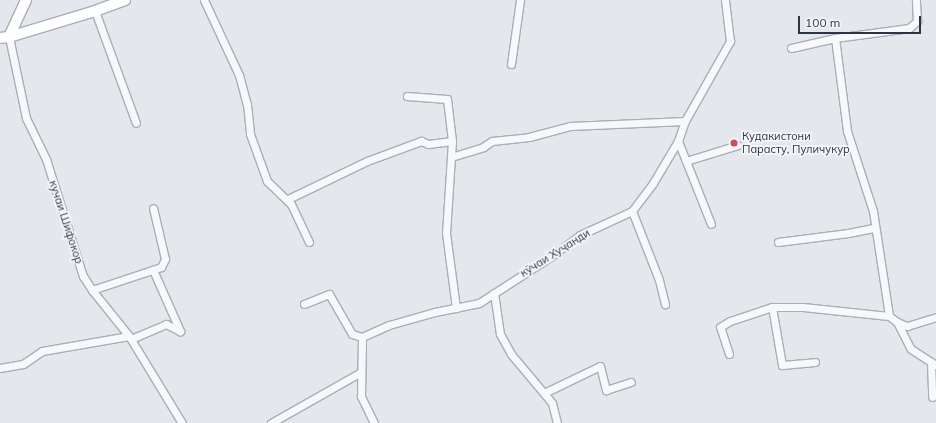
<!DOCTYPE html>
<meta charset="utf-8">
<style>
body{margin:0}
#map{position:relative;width:936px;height:423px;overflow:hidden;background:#e4e7ec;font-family:Mulish,sans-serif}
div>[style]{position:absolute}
.roads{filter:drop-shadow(1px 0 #a9aeb7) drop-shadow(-1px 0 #a9aeb7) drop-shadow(0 1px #a9aeb7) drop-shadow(0 -1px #a9aeb7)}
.street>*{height:7px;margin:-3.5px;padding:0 3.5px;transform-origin:3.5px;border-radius:3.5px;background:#f7f8fa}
.secondary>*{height:10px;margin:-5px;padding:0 5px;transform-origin:5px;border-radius:5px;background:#fff}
.dots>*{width:11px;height:11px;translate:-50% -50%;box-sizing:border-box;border:2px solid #f4f6f9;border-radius:50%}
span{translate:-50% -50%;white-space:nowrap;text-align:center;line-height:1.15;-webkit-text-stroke:3.5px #f4f6f9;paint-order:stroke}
.poi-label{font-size:11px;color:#2b3445}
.left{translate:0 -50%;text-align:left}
.street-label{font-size:11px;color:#2b3445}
.scale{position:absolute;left:798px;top:16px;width:123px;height:18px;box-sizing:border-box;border:2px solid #2b3445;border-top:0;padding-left:5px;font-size:12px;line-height:14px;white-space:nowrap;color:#2b3445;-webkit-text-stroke:3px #f4f6f9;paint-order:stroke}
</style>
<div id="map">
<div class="roads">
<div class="street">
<i style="left:204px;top:0;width:83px;rotate:65deg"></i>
<i style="left:239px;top:75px;width:30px;rotate:75deg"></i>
<i style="left:247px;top:104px;width:30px;rotate:84deg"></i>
<i style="left:250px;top:134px;width:50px;rotate:70.1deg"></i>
<i style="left:267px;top:181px;width:33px;rotate:44deg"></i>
<i style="left:291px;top:204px;width:42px;rotate:64.7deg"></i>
<i style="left:95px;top:11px;width:119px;rotate:69.9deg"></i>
<i style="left:9px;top:37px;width:83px;rotate:78.1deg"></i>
<i style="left:26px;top:118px;width:46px;rotate:64deg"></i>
<i style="left:46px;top:159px;width:123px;rotate:72.5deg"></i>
<i style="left:83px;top:276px;width:17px;rotate:57deg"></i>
<i style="left:92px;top:290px;width:59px;rotate:51.2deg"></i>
<i style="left:129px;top:336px;width:102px;rotate:58.7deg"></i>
<i style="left:835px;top:38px;width:94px;rotate:82.6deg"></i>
<i style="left:847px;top:131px;width:84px;rotate:72deg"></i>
<i style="left:873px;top:211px;width:106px;rotate:81.3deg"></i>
<i style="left:791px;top:48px;width:45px;rotate:-12.8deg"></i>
<i style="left:835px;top:38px;width:75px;rotate:-7.7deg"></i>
<i style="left:909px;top:28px;width:11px;rotate:-41deg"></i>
<i style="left:917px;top:21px;width:21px;rotate:-93deg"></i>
<i style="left:511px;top:64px;width:65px;rotate:-82deg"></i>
<i style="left:407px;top:96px;width:40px;rotate:4.3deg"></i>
<i style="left:447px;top:99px;width:42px;rotate:83.2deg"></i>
<i style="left:452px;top:141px;width:92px;rotate:93.7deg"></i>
<i style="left:446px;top:233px;width:76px;rotate:82.4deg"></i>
<i style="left:678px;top:141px;width:89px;rotate:68.3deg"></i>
<i style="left:451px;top:157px;width:34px;rotate:-17deg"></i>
<i style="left:483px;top:147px;width:11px;rotate:-34deg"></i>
<i style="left:492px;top:141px;width:37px;rotate:-6deg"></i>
<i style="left:529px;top:137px;width:42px;rotate:-15deg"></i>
<i style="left:570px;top:126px;width:115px;rotate:-2.5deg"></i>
<i style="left:686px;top:161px;width:54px;rotate:-17.1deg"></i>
<i style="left:288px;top:199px;width:88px;rotate:-25.7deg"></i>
<i style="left:367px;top:161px;width:58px;rotate:-20.3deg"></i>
<i style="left:421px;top:141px;width:8px;rotate:23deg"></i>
<i style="left:428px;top:144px;width:24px;rotate:-7deg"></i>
<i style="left:632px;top:211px;width:74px;rotate:68.6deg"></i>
<i style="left:659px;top:280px;width:25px;rotate:76deg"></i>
<i style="left:778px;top:242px;width:71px;rotate:-7.3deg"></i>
<i style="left:848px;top:233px;width:26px;rotate:-11deg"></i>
<i style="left:153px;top:270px;width:67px;rotate:66.1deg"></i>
<i style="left:92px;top:290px;width:73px;rotate:-18.4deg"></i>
<i style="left:161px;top:267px;width:9px;rotate:-63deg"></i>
<i style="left:165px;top:259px;width:52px;rotate:-103.2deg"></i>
<i style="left:494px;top:293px;width:41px;rotate:81.7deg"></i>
<i style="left:500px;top:334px;width:23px;rotate:61deg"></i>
<i style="left:511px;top:354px;width:64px;rotate:50.1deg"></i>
<i style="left:552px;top:403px;width:21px;rotate:76deg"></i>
<i style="left:304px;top:304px;width:27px;rotate:-22deg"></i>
<i style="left:329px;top:294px;width:46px;rotate:60.1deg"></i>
<i style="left:352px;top:334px;width:10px;rotate:17deg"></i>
<i style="left:772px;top:307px;width:59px;rotate:80.2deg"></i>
<i style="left:782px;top:365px;width:33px;rotate:-5deg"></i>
<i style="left:897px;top:322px;width:30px;rotate:63deg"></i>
<i style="left:911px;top:349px;width:30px;rotate:33deg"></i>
<i style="left:131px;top:339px;width:38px;rotate:-23deg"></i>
<i style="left:166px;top:324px;width:16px;rotate:27deg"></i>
<i style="left:729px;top:354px;width:28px;rotate:-108deg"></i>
<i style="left:720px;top:327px;width:12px;rotate:-31deg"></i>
<i style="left:730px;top:321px;width:44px;rotate:-18.4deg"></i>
<i style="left:772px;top:307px;width:31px"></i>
<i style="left:803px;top:307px;width:86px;rotate:6deg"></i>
<i style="left:889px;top:316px;width:10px;rotate:37deg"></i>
<i style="left:897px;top:322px;width:11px;rotate:22deg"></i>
<i style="left:907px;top:326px;width:30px;rotate:-17deg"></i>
<i style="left:931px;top:362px;width:35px;rotate:88deg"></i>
<i style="left:0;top:368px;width:23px;rotate:-10deg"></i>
<i style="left:23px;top:364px;width:23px;rotate:-34deg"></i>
<i style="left:42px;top:351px;width:88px;rotate:-9.8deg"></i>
<i style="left:544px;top:393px;width:62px;rotate:-25.7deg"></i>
<i style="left:600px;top:366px;width:25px;rotate:76deg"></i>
<i style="left:606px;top:390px;width:26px;rotate:-18deg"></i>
<i style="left:271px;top:423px;width:103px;rotate:-29.5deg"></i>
<i style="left:374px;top:423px;width:30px;rotate:-116deg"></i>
<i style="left:361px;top:396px;width:59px;rotate:-89deg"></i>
<i style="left:362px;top:337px;width:30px;rotate:-24deg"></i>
<i style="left:389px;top:325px;width:48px;rotate:-15.8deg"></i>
<i style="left:435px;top:312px;width:45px;rotate:-11.6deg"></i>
<i style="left:479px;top:303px;width:85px;rotate:-32.9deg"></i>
<i style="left:550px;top:257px;width:37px;rotate:-36deg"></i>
<i style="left:580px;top:235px;width:57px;rotate:-24.8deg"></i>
<i style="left:632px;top:211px;width:35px;rotate:-53deg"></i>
<i style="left:653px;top:183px;width:49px;rotate:-59.2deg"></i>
<i style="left:678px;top:141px;width:21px;rotate:-71deg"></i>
<i style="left:685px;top:121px;width:92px;rotate:-60.6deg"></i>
<i style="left:730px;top:41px;width:41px;rotate:-97deg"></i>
</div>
<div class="secondary">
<i style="left:9px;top:37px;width:41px;rotate:-65.3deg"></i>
<i style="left:0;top:38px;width:9px;rotate:-6deg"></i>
<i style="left:9px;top:37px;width:90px;rotate:-16.8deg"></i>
<i style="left:95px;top:11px;width:32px;rotate:-20deg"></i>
</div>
</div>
<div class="dots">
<i style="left:734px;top:143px;background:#d1495b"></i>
</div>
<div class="poi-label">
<span class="left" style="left:742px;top:143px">Кудакистони<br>Парасту, Пуличукур</span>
</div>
<div class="street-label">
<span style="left:66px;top:222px;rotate:72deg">кучаи Шифокор</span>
<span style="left:555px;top:253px;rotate:-32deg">кӯчаи Хуҷанди</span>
</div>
<div class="scale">100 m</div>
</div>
